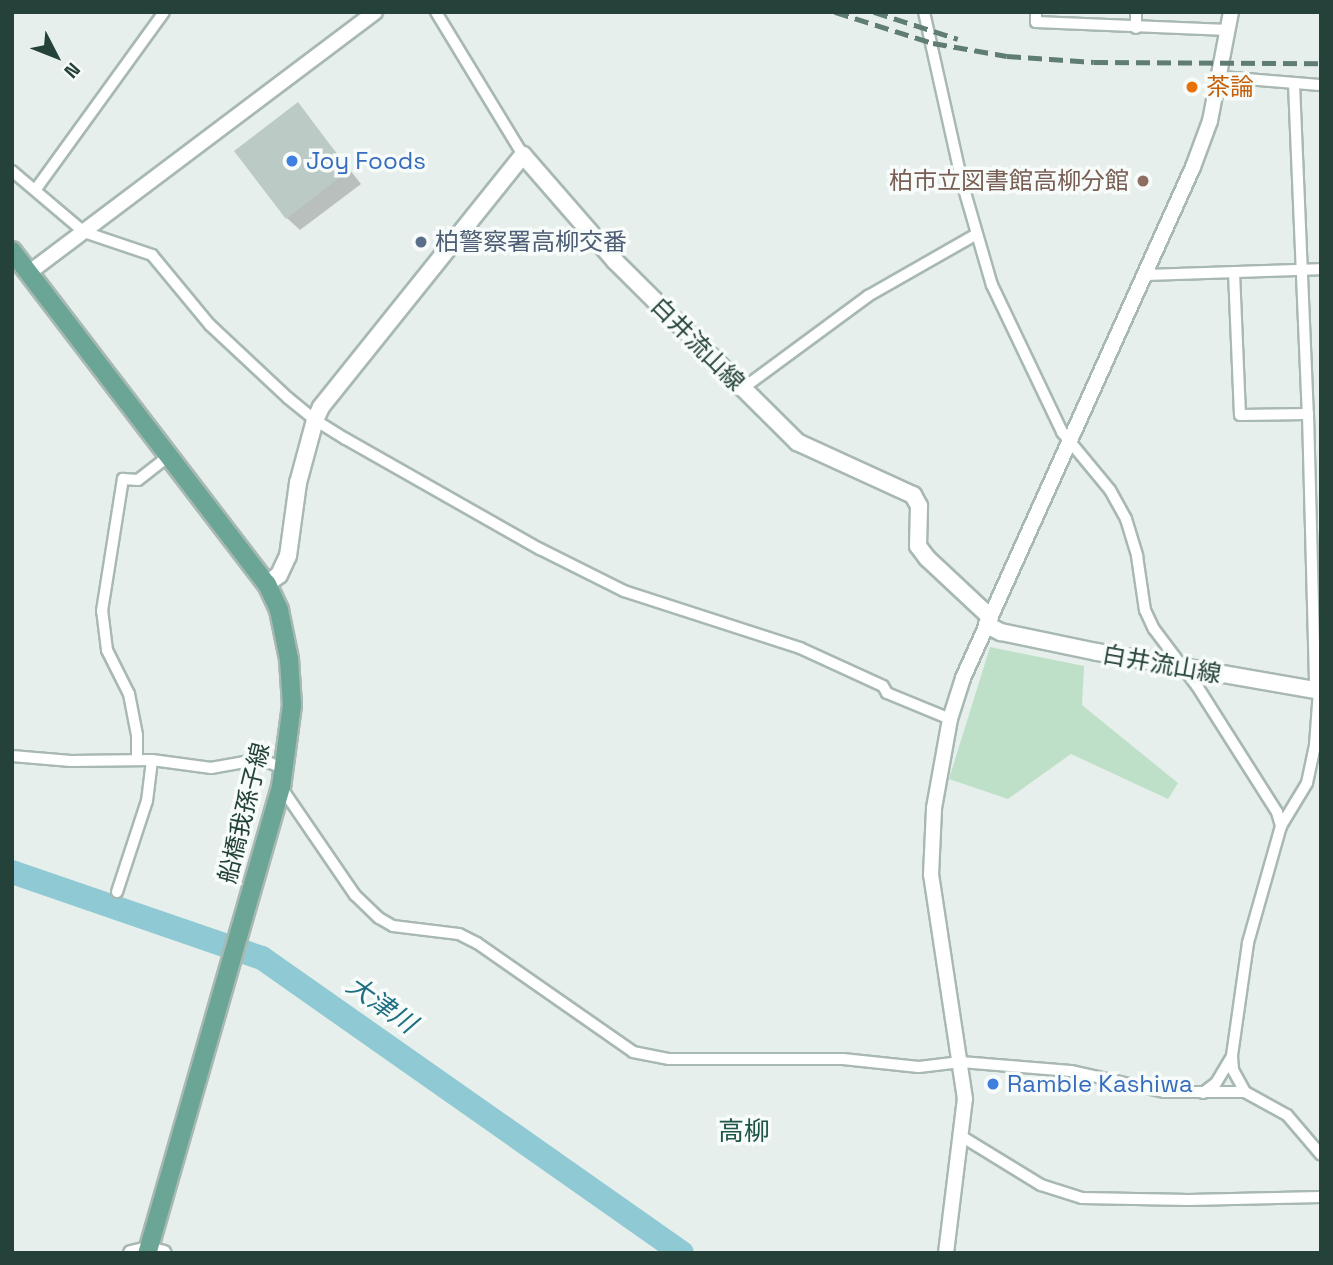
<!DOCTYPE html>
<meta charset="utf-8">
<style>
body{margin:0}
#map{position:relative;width:1333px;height:1265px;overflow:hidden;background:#e6efeb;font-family:"Space Grotesk","Noto Sans JP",sans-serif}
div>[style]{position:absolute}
.green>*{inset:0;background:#bfe0c8}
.shadow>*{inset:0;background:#0003}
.river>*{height:24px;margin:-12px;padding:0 12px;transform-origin:12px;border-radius:12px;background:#8ec9d4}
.building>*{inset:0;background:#bbcac4}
.roads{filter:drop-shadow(2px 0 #a8b8b2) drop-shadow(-2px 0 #a8b8b2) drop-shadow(0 2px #a8b8b2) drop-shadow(0 -2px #a8b8b2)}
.minor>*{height:10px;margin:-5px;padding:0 5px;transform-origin:5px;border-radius:5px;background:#fff}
.tertiary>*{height:14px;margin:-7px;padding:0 7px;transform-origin:7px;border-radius:7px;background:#fff}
.secondary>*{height:16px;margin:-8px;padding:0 8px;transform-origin:8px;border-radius:8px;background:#fff}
.primary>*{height:18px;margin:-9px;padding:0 9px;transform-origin:9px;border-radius:9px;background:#6aa596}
.rail>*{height:4.5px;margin-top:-2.25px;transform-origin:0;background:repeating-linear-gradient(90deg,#5f7d75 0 14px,transparent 0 21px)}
.dots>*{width:19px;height:19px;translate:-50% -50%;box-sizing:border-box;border:4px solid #f7fbf9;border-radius:50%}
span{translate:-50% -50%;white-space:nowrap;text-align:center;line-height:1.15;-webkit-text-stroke:7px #f7fbf9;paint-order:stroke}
.food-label{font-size:24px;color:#c56008}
.left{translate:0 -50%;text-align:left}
.shop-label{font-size:24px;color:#366cbe}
.education-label{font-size:24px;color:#785e54}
.right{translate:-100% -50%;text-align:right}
.service-label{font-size:24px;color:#4e5e75}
.street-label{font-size:24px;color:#24423a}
.water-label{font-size:26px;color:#1c6f80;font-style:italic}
.neighbourhood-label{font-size:26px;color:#1f5548}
.frame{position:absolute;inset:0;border:14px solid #24423a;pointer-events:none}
.north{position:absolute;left:21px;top:21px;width:70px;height:70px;-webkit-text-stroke:5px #f7fbf9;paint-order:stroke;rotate:132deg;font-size:19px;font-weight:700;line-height:28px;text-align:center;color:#24423a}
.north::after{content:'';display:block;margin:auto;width:24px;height:32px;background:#24423a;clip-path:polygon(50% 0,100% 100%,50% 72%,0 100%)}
</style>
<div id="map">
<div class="green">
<i style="clip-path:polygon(990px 647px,1084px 666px,1082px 705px,1178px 783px,1168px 799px,1071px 754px,1008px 799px,949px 779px)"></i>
</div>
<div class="shadow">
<i style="clip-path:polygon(298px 105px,361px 184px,300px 230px,287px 218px)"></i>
</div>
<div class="river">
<i style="left:12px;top:872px;width:264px;rotate:19deg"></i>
<i style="left:262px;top:958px;width:513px;rotate:35.08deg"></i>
</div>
<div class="building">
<i style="clip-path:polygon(298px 102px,349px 170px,286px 219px,234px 151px)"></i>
</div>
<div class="roads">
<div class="minor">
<i style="left:436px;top:12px;width:167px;rotate:58.7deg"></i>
<i style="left:924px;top:12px;width:174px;rotate:77.4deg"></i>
<i style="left:962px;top:182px;width:107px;rotate:73.8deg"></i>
<i style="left:992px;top:285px;width:163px;rotate:64.5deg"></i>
<i style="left:1062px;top:432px;width:75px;rotate:50.4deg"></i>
<i style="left:1110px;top:490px;width:33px;rotate:61deg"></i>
<i style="left:1126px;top:519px;width:39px;rotate:73deg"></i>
<i style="left:1137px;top:556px;width:55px;rotate:81.6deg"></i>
<i style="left:1145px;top:610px;width:21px;rotate:65deg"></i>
<i style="left:1154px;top:629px;width:71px;rotate:53deg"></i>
<i style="left:1197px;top:686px;width:149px;rotate:57.6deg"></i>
<i style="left:1277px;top:812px;width:15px;rotate:74deg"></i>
<i style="left:1281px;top:826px;width:122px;rotate:105.8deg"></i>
<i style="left:1248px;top:943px;width:114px;rotate:98.1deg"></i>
<i style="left:1232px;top:1056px;width:14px;rotate:86deg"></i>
<i style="left:1233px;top:1070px;width:25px;rotate:61deg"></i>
<i style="left:1036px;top:12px;width:10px;rotate:90deg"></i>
<i style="left:1036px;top:22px;width:192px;rotate:2.4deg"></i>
<i style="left:1136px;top:12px;width:16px;rotate:90deg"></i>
<i style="left:1221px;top:77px;width:100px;rotate:4.6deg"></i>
<i style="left:1294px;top:84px;width:330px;rotate:87.6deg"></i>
<i style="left:1308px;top:414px;width:276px;rotate:88.5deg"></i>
<i style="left:12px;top:171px;width:94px;rotate:40.3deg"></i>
<i style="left:84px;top:232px;width:72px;rotate:18.7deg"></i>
<i style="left:152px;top:255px;width:91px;rotate:50.4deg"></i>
<i style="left:210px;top:325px;width:107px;rotate:43.1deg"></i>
<i style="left:288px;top:398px;width:35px;rotate:39deg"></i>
<i style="left:315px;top:420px;width:36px;rotate:32deg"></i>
<i style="left:346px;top:439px;width:223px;rotate:29.6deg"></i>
<i style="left:540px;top:549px;width:94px;rotate:26.6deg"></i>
<i style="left:624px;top:591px;width:185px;rotate:17.9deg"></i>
<i style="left:800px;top:648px;width:91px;rotate:24.6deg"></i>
<i style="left:883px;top:686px;width:8px;rotate:60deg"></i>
<i style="left:887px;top:693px;width:68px;rotate:22.4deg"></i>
<i style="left:36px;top:189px;width:218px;rotate:-54.1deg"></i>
<i style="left:1234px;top:272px;width:143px;rotate:87.6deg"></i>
<i style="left:1240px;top:415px;width:68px;rotate:-0.8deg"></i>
<i style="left:1144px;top:275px;width:177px;rotate:-1.9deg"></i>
<i style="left:742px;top:389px;width:157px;rotate:-36.4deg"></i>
<i style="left:868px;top:296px;width:123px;rotate:-29.7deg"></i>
<i style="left:12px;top:756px;width:59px;rotate:4.8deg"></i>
<i style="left:71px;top:761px;width:81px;rotate:-0.7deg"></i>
<i style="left:152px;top:760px;width:60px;rotate:7.7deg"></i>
<i style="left:211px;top:768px;width:51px;rotate:-10.2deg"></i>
<i style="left:261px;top:759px;width:26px;rotate:23deg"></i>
<i style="left:137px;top:760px;width:25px;rotate:-90deg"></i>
<i style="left:137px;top:735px;width:42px;rotate:-101deg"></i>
<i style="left:129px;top:694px;width:49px;rotate:-116.6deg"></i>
<i style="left:107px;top:650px;width:39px;rotate:-97deg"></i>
<i style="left:102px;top:611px;width:134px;rotate:-81deg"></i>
<i style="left:123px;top:479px;width:15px;rotate:4deg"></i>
<i style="left:138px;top:480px;width:37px;rotate:-38deg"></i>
<i style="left:281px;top:787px;width:131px;rotate:55.6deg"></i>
<i style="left:355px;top:895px;width:33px;rotate:44deg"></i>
<i style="left:379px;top:918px;width:16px;rotate:30deg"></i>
<i style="left:393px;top:926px;width:66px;rotate:6.9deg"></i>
<i style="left:459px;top:934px;width:20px;rotate:27deg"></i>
<i style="left:477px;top:943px;width:190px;rotate:34.9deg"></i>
<i style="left:633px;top:1052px;width:37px;rotate:11deg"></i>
<i style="left:669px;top:1059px;width:174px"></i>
<i style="left:843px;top:1059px;width:76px;rotate:6deg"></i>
<i style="left:919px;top:1067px;width:42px;rotate:-6.8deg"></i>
<i style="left:961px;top:1062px;width:110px;rotate:4.7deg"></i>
<i style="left:1071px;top:1071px;width:95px;rotate:12.7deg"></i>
<i style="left:1164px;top:1092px;width:81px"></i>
<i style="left:1245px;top:1092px;width:48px;rotate:28.7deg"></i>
<i style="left:1287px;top:1115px;width:52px;rotate:49.6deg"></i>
<i style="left:1281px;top:826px;width:50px;rotate:-58.8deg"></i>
<i style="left:1307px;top:783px;width:39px;rotate:-78deg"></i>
<i style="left:1315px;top:745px;width:54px;rotate:-85.8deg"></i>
<i style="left:117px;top:892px;width:96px;rotate:-71.8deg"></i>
<i style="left:147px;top:801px;width:41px;rotate:-83deg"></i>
<i style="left:1203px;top:1093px;width:16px;rotate:-38deg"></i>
<i style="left:1216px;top:1083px;width:29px;rotate:-59deg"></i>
<i style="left:961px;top:1136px;width:94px;rotate:31.5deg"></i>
<i style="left:1041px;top:1185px;width:43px;rotate:17.6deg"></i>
<i style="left:1082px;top:1198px;width:107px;rotate:1.1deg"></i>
<i style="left:1189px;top:1200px;width:132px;rotate:-1.3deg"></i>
</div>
<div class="tertiary">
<i style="left:30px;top:272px;width:432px;rotate:-37deg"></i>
<i style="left:131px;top:1253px;width:17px;rotate:-13deg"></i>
<i style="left:148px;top:1249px;width:16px;rotate:14deg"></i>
<i style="left:946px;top:1253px;width:155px;rotate:-83deg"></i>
<i style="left:965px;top:1099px;width:227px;rotate:-98.6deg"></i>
<i style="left:931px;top:875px;width:67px;rotate:-87.4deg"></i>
<i style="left:934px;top:808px;width:90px;rotate:-79.8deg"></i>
<i style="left:950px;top:719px;width:43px;rotate:-72.4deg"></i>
<i style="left:963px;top:678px;width:560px;rotate:-65.77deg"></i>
<i style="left:1193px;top:167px;width:49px;rotate:-69.7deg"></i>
<i style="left:1210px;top:121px;width:111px;rotate:-79.1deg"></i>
</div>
<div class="secondary">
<i style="left:267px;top:584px;width:15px;rotate:-37deg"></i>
<i style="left:279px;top:575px;width:21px;rotate:-65deg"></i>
<i style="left:288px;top:556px;width:74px;rotate:-82.2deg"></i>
<i style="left:298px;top:483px;width:65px;rotate:-74.9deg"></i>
<i style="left:315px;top:420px;width:14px;rotate:-65deg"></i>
<i style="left:321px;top:407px;width:323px;rotate:-51.3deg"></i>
<i style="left:523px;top:155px;width:140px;rotate:49deg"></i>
<i style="left:615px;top:261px;width:257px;rotate:44.8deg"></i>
<i style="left:797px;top:442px;width:128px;rotate:24.6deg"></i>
<i style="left:913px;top:495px;width:13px;rotate:61deg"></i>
<i style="left:919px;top:506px;width:40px;rotate:91.4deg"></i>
<i style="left:918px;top:546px;width:15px;rotate:53deg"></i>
<i style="left:927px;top:558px;width:86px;rotate:43.1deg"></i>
<i style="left:990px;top:617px;width:9px;rotate:111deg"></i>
<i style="left:987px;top:625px;width:16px;rotate:27deg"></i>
<i style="left:1001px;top:632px;width:98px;rotate:11.8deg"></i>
<i style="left:1097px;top:652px;width:227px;rotate:9.9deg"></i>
</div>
<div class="primary">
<i style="left:12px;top:251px;width:419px;rotate:52.6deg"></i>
<i style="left:267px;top:584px;width:29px;rotate:65deg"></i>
<i style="left:279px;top:610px;width:50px;rotate:78.5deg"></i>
<i style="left:289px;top:659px;width:46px;rotate:86.3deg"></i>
<i style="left:292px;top:705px;width:83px;rotate:97.6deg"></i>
<i style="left:281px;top:787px;width:485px;rotate:106deg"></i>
</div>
</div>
<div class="rail">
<i style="left:835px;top:12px;width:103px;rotate:17.6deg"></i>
<i style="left:933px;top:43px;width:75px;rotate:10deg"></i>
<i style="left:1007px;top:56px;width:87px;rotate:3.9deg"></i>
<i style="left:1094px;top:62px;width:227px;rotate:0.3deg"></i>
<i style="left:874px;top:12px;width:88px;rotate:17.8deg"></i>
</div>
<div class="dots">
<i style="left:1192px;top:87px;background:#e8710a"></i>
<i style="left:292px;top:161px;background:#3f7fe0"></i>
<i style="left:1143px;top:181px;background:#8d6e63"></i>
<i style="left:421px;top:242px;background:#5c6f8a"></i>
<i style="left:993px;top:1084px;background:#3f7fe0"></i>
</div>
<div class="food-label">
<span class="left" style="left:1206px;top:87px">茶論</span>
</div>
<div class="shop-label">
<span class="left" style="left:306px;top:161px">Joy Foods</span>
<span class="left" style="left:1007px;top:1084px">Ramble Kashiwa</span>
</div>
<div class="education-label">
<span class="right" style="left:1129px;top:181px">柏市立図書館高柳分館</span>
</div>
<div class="service-label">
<span class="left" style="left:435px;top:242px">柏警察署高柳交番</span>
</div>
<div class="street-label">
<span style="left:698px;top:344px;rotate:45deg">白井流山線</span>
<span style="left:1162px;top:664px;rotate:10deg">白井流山線</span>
<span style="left:244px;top:813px;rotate:-76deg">船橋我孫子線</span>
</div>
<div class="water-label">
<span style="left:381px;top:1005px;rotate:35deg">大津川</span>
</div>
<div class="neighbourhood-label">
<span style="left:744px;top:1132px">高柳</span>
</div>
<div class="frame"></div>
<div class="north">N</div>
</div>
